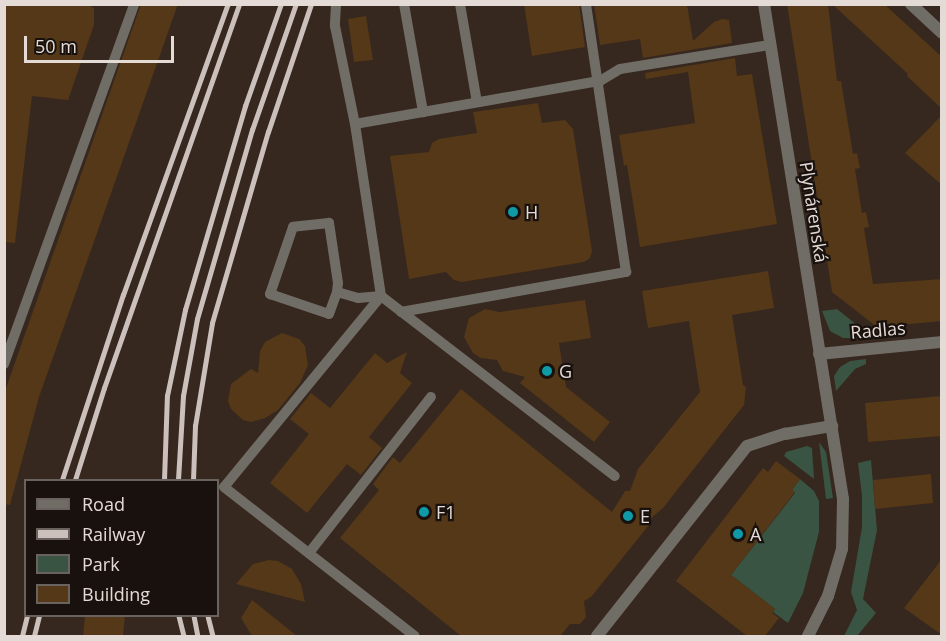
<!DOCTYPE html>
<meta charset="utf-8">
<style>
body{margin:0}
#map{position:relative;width:946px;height:641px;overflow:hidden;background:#36271f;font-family:"Open Sans",sans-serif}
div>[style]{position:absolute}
.green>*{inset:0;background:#395442}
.building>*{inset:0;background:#543817}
.lane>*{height:10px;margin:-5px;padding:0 5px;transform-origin:5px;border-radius:5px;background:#706d66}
.street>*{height:12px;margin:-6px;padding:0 6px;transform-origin:6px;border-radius:6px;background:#706d66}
.rail>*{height:4.5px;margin:-2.25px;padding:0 2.25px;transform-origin:2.25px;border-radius:2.25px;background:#cbc0bb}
.dots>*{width:16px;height:16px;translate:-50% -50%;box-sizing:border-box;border:3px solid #18110e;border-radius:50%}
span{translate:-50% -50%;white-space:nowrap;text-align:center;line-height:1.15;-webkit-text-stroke:4.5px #18110e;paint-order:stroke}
.poi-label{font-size:18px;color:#e5dbd6}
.left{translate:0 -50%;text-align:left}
.street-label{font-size:18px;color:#e5dbd6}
.frame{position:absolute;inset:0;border:6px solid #e5dbd6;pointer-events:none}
.legend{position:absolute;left:24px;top:479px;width:195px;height:138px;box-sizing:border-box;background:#18110e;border:2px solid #6a625e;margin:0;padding:8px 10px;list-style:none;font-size:18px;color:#e5dbd6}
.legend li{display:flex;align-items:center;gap:12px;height:30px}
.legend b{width:30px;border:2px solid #6a625e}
.scale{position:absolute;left:24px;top:36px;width:150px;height:27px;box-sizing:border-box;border:3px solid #e5dbd6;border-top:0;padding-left:8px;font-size:18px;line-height:21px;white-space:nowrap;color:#e5dbd6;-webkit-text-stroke:4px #18110e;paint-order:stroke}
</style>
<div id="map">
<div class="green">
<i style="clip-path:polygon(837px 309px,862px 329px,864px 338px,843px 338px,830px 331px,822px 311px)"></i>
<i style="clip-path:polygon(866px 359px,866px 364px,855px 369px,836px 391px,834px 376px,840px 367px,850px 361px)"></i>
<i style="clip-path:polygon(819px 442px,826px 452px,833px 498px,826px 499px)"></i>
<i style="clip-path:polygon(807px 446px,812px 448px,814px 479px,784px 456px,786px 452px)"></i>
<i style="clip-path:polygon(871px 460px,877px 530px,863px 599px,876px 613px,857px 636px,844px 636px,857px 610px,851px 592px,862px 527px,862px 496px,858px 463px)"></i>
<i style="clip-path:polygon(800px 479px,814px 491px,819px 501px,819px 532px,803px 593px,788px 623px,773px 612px,775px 609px,731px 575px,795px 493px,792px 490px)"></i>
</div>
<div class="building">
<i style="clip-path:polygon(4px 4px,86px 4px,94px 8px,94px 25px,68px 100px,32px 96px,15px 243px,4px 242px)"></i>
<i style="clip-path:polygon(141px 4px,178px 4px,39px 397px,10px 505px,4px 504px,5px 391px)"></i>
<i style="clip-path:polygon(524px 4px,579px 4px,585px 47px,532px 56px)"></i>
<i style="clip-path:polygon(594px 4px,687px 4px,693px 41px,714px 22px,722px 19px,729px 20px,732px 43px,643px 58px,640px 39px,600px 45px)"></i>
<i style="clip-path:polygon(787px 4px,828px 4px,837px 81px,841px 81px,853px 154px,857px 153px,860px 168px,855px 169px,862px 213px,866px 212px,869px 227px,864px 228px,873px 284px,942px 279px,942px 321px,877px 327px,832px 292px)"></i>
<i style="clip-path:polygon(832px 4px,884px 4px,942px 57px,942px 109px,907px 76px,908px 74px)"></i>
<i style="clip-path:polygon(366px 16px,373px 60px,354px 62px,348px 19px)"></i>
<i style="clip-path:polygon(735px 58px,737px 76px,752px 74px,777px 224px,640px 247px,627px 165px,624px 166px,619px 135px,695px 123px,688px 72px,646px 79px,645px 73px)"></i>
<i style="clip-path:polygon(538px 103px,542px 123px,565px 120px,573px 129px,592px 251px,590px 258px,584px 262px,462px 282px,454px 280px,446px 272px,409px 279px,390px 156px,429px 152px,432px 143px,439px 139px,477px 133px,473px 112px)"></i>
<i style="clip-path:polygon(942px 115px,942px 185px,905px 153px)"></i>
<i style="clip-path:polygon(768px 271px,774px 308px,732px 315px,743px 385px,746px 387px,744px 405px,663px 508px,650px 519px,649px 525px,591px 597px,584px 601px,586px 617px,580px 624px,570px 624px,560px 636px,461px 636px,340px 538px,379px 490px,373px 484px,393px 457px,400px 463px,461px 389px,612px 512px,625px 491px,630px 491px,638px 469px,700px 392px,689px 321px,648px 328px,642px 291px)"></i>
<i style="clip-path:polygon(585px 300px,591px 338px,559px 343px,566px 387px,610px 422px,594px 442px,520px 383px,525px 377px,503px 371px,497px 360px,481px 358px,473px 353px,464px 337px,469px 318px,485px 309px,500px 312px)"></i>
<i style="clip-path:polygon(282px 333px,299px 339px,305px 346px,308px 365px,300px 383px,278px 410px,265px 418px,251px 422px,243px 420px,231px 409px,228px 401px,231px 384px,251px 369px,258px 373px,260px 351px,265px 342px)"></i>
<i style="clip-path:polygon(407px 352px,400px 373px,412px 383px,369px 437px,382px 448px,361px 475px,347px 464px,307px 513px,270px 483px,309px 434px,290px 419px,311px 393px,330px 408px,375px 353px,387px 363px)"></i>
<i style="clip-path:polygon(942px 396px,942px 436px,868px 442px,865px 403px)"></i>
<i style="clip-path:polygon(776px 461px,800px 479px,792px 490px,795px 492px,731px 575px,775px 609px,772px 613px,779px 618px,765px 636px,747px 636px,676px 581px,763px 468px,768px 472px)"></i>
<i style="clip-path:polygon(931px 474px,933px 503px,875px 509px,873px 480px)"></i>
<i style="clip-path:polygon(942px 559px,942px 635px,904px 608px)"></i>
<i style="clip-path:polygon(269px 560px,278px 561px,292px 569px,301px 584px,305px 602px,236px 584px,253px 564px)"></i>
<i style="clip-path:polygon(252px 600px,297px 636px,252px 636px,241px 618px)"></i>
<i style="clip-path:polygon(85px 615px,125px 615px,123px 636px,83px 636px)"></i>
</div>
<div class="lane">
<i style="left:336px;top:4px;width:22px;rotate:93deg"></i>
<i style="left:335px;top:26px;width:100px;rotate:78.5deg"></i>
<i style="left:355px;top:124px;width:174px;rotate:81.4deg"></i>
<i style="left:381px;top:296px;width:247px;rotate:129.4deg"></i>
<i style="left:224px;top:487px;width:242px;rotate:38deg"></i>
<i style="left:404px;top:4px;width:110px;rotate:80deg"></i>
<i style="left:460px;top:4px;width:99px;rotate:80.2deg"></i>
<i style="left:355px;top:124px;width:249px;rotate:-10deg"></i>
<i style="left:600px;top:81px;width:23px;rotate:-31deg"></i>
<i style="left:620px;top:69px;width:152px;rotate:-9.1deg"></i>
<i style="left:337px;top:292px;width:9px;rotate:-84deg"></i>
<i style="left:338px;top:283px;width:61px;rotate:-98.5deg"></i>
<i style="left:329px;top:223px;width:36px;rotate:174deg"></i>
<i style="left:293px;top:227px;width:71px;rotate:108.9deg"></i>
<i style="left:270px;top:294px;width:62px;rotate:18.7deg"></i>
<i style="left:329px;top:314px;width:23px;rotate:-70deg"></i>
<i style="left:337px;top:292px;width:22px;rotate:16deg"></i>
<i style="left:358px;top:298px;width:23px;rotate:-5deg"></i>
<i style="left:381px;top:296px;width:295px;rotate:37.6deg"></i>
<i style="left:401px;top:312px;width:229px;rotate:-10.1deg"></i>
<i style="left:626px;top:272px;width:271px;rotate:-98.5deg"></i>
<i style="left:4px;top:364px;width:383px;rotate:-70.1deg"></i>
<i style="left:309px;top:553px;width:198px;rotate:-52deg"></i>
</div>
<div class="street">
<i style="left:764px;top:4px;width:501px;rotate:80.93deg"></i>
<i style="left:843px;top:499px;width:50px;rotate:91.1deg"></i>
<i style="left:842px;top:549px;width:49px;rotate:106.6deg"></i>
<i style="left:828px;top:596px;width:45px;rotate:116.6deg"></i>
<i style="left:911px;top:4px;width:42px;rotate:43.1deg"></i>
<i style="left:819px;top:354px;width:124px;rotate:-5.6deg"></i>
<i style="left:597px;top:636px;width:242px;rotate:-51.7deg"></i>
<i style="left:747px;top:446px;width:40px;rotate:-18deg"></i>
<i style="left:785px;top:434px;width:48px;rotate:-9.7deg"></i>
</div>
<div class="rail">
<i style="left:62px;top:480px;width:195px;rotate:-71.8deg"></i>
<i style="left:123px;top:295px;width:309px;rotate:-70.2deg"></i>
<i style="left:75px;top:480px;width:96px;rotate:-72.5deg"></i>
<i style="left:104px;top:388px;width:407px;rotate:-70.6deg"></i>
<i style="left:164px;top:480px;width:84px;rotate:-88deg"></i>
<i style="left:167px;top:396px;width:88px;rotate:-78.2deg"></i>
<i style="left:185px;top:310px;width:213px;rotate:-73.6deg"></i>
<i style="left:245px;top:106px;width:108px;rotate:-70.6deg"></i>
<i style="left:178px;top:480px;width:84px;rotate:-86.6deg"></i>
<i style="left:183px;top:396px;width:78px;rotate:-79.7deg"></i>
<i style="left:197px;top:319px;width:197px;rotate:-73.8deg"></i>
<i style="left:252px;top:130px;width:133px;rotate:-70.8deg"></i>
<i style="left:193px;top:480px;width:54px;rotate:-87.9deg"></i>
<i style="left:195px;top:426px;width:104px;rotate:-80.6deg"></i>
<i style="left:212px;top:323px;width:199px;rotate:-73.7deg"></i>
<i style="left:268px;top:132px;width:135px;rotate:-71.4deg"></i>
<i style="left:179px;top:616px;width:21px;rotate:76deg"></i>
<i style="left:194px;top:616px;width:20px;rotate:79deg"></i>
<i style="left:208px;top:616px;width:21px;rotate:76deg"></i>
<i style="left:22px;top:636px;width:21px;rotate:-76deg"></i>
<i style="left:34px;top:636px;width:21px;rotate:-76deg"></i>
</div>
<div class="dots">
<i style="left:513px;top:212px;background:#0f9aa8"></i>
<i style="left:547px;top:371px;background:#0f9aa8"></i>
<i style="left:424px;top:512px;background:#0f9aa8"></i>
<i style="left:628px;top:516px;background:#0f9aa8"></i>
<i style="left:738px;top:534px;background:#0f9aa8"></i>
</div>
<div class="poi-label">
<span class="left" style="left:525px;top:212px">H</span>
<span class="left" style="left:559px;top:371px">G</span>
<span class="left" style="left:436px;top:512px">F1</span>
<span class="left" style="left:640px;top:516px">E</span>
<span class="left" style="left:750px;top:534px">A</span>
</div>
<div class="street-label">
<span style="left:814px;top:212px;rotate:81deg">Plynárenská</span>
<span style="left:878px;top:330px;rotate:-5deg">Radlas</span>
</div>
<div class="frame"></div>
<ul class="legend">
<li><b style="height:8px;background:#706d66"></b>Road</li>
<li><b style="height:8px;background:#cbc0bb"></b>Railway</li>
<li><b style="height:16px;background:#395442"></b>Park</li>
<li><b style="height:16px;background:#543817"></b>Building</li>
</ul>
<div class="scale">50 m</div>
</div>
